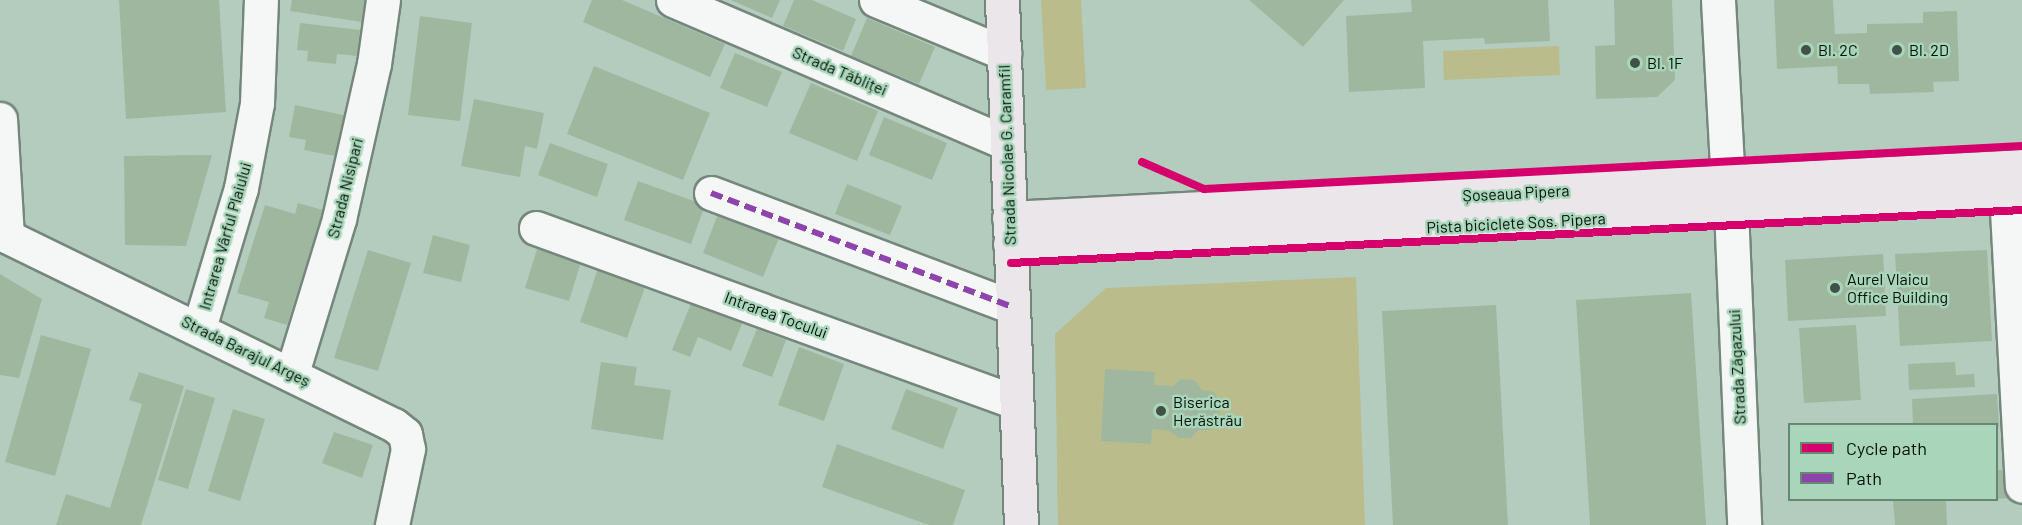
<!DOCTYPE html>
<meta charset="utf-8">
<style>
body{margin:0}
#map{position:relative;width:2022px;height:525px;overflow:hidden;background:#b4ccbd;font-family:Barlow,sans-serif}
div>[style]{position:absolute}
.green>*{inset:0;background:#babc8c}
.building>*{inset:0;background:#a0b79f}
.roads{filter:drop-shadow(2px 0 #75877c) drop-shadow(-2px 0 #75877c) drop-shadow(0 2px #75877c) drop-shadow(0 -2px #75877c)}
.minor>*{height:33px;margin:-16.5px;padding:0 16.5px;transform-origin:16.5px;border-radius:16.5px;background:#f4f7f5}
.major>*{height:33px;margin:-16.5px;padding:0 16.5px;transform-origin:16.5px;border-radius:16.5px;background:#eae6e9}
.quiet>*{height:6px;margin-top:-3px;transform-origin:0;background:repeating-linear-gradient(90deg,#8e44ad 0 12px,transparent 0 18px)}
.cycleway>*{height:8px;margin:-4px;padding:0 4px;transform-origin:4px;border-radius:4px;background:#d6006c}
.dots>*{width:16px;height:16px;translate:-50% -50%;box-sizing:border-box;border:3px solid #a9d6ba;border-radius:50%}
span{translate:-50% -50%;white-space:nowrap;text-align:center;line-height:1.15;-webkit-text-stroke:5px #a9d6ba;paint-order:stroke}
.poi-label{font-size:16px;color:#021007}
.left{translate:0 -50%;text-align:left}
.street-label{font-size:16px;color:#021007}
.legend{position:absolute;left:1788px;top:423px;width:210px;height:78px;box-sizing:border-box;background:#a9d6ba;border:2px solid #668772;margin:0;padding:8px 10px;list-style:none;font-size:18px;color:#021007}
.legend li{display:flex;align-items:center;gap:12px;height:30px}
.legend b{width:30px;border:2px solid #668772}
</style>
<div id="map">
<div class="green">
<i style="clip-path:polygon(1041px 0,1081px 0,1086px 88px,1046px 90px)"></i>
<i style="clip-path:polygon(1559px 46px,1560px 75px,1444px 80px,1443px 51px)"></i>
<i style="clip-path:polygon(1356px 277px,1365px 525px,1058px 525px,1055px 334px,1106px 288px)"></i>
</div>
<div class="building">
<i style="clip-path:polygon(119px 0,219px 0,226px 112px,126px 119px)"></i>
<i style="clip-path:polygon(292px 0,365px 0,362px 22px,290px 11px)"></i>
<i style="clip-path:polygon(592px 0,622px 0,725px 44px,710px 77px,583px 22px)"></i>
<i style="clip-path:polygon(731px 0,780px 0,772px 18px)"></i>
<i style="clip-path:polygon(794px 0,812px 0,856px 19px,843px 51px,783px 26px)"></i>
<i style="clip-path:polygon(1249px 0,1344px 0,1303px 47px)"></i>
<i style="clip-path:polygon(1411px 0,1548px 0,1550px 41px,1485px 44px,1484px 38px,1423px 41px,1425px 88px,1349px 92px,1346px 16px,1412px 12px)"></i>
<i style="clip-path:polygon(1614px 0,1672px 0,1675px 80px,1657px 97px,1596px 99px,1595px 46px,1615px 45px)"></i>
<i style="clip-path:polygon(1774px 0,1833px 0,1835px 34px,1867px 33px,1867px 24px,1923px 23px,1923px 12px,1957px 11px,1959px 81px,1933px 82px,1934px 92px,1870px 94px,1869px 84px,1838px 84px,1837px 66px,1777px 69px)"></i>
<i style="clip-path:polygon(420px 16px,472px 23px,460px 121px,408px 115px)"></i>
<i style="clip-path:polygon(867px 18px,935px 47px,919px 84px,851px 56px)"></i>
<i style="clip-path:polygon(300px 23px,360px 30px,357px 56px,337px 54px,336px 64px,307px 61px,308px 51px,297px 50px)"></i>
<i style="clip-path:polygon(735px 53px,782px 72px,767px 107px,720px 88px)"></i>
<i style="clip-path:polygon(594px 66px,710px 113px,683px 180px,567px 134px)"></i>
<i style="clip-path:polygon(811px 83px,878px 111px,857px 161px,789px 133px)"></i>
<i style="clip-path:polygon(474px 99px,544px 113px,537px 149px,525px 146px,520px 177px,461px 166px)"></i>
<i style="clip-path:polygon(295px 105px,348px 116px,340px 157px,304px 150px,306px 140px,289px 137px)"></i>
<i style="clip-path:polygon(884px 117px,947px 143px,932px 180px,869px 155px)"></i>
<i style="clip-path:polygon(550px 143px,608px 164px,597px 197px,538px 175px)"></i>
<i style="clip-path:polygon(212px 155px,186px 246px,125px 245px,124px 156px)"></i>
<i style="clip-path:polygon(638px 181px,705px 205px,691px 244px,624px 220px)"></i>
<i style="clip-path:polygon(847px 184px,902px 206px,890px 235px,835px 214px)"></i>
<i style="clip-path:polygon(298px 203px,323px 210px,287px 325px,264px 318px,269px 302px,237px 293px,265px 205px,295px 214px)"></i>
<i style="clip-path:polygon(718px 214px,779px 238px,763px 277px,703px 253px)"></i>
<i style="clip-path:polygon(433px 235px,470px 245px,461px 282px,423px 273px)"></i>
<i style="clip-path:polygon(537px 249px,581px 262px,569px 301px,525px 288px)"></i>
<i style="clip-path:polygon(368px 250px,411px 263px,378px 371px,334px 358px)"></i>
<i style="clip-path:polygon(1987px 250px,1992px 341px,1900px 346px,1895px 254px)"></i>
<i style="clip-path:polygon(1883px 254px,1886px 316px,1788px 321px,1785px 260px)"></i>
<i style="clip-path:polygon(598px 268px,646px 284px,627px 338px,580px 322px)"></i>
<i style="clip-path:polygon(0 274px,42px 299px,19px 378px,0 375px)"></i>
<i style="clip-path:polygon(1691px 293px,1706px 525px,1590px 525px,1576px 300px)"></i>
<i style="clip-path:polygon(692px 301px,743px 321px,731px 351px,698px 337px,690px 357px,672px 350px)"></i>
<i style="clip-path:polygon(1496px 305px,1508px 525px,1393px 525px,1382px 311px)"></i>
<i style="clip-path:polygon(1856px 325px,1861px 400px,1804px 403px,1799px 328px)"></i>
<i style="clip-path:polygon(757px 329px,786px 340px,772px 377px,742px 366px)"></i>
<i style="clip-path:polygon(41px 335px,91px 349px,55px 476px,5px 462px)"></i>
<i style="clip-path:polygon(799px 347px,844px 364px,824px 421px,778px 405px)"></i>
<i style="clip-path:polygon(601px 362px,637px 367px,634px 385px,671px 390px,663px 440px,591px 429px)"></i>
<i style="clip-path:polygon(1955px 362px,1956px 375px,1974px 374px,1975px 387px,1909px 390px,1908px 364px)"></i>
<i style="clip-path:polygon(1105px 369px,1155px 372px,1154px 385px,1174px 386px,1180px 379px,1194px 380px,1202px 390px,1214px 392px,1220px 402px,1219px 419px,1211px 430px,1198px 430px,1191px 438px,1179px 438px,1169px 431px,1152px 429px,1151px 444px,1101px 441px)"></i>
<i style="clip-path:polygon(139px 372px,184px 386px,141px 525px,56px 525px,66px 494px,110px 508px,142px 404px,129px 400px)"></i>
<i style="clip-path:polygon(186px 389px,215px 398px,188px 489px,158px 480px)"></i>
<i style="clip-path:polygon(906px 389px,958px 408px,943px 449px,891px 429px)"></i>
<i style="clip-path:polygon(1997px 394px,1999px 427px,1996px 424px,1913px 424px,1912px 399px)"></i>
<i style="clip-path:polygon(233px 409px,265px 419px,240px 501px,208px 491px)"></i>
<i style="clip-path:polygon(334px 432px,373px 445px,362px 478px,322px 463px)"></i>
<i style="clip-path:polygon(837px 444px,965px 490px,953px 525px,929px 525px,822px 487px)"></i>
<i style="clip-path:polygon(1996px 470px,2009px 470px,2010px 498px,1996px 499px)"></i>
<i style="clip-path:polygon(1893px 500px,1946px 500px,1947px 525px,1895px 525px)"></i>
</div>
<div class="roads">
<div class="minor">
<i style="left:673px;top:0;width:363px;rotate:23.2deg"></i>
<i style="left:876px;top:0;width:139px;rotate:22.5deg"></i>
<i style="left:1718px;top:0;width:182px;rotate:86.9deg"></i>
<i style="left:0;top:119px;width:117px;rotate:86.6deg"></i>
<i style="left:2006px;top:192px;width:294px;rotate:86.9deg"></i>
<i style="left:711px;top:193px;width:322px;rotate:20.7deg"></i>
<i style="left:1731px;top:209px;width:316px;rotate:87.6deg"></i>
<i style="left:536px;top:228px;width:510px;rotate:19.96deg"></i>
<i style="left:0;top:233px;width:438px;rotate:26deg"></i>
<i style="left:394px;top:425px;width:14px;rotate:39deg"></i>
<i style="left:405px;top:434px;width:15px;rotate:79deg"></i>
<i style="left:408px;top:449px;width:78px;rotate:101.9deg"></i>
<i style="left:199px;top:328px;width:146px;rotate:-73.3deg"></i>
<i style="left:241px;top:188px;width:86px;rotate:-79.3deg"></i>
<i style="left:257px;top:103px;width:103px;rotate:-87.8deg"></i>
<i style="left:292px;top:373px;width:161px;rotate:-73deg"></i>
<i style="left:339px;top:219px;width:159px;rotate:-77.3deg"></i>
<i style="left:374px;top:64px;width:65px;rotate:-82deg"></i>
</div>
<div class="major">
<i style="left:1002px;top:0;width:525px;rotate:87.93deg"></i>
<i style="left:1009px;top:218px;width:1014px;rotate:-2.94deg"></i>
<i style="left:1010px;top:244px;width:785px;rotate:-2.77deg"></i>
<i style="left:1794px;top:206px;width:228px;rotate:-3.5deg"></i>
</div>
</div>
<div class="quiet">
<i style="left:711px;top:193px;width:322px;rotate:20.7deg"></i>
</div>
<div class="cycleway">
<i style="left:1142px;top:162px;width:68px;rotate:23.5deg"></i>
<i style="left:1204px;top:189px;width:819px;rotate:-3.01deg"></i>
<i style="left:1011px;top:263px;width:1012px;rotate:-3deg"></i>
</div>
<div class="dots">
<i style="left:1806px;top:50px;background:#405247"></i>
<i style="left:1897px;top:50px;background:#405247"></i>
<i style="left:1635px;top:63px;background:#405247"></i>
<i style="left:1835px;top:288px;background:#405247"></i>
<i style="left:1161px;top:411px;background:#405247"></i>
</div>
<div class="poi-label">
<span class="left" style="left:1818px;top:50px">Bl. 2C</span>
<span class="left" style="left:1909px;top:50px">Bl. 2D</span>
<span class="left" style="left:1647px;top:63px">Bl. 1F</span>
<span class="left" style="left:1847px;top:288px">Aurel Vlaicu<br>Office Building</span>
<span class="left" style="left:1173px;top:411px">Biserica<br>Herăstrău</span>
</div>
<div class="street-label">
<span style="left:840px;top:71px;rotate:23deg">Strada Tăbliței</span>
<span style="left:1007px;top:155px;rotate:-92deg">Strada Nicolae G. Caramfil</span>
<span style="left:345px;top:188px;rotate:-76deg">Strada Nisipari</span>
<span style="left:1516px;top:193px;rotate:-3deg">Șoseaua Pipera</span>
<span style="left:1516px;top:223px;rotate:-3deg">Pista biciclete Sos. Pipera</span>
<span style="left:225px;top:236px;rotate:-74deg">Intrarea Vârful Plaiului</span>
<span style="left:776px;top:315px;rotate:20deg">Intrarea Tocului</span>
<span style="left:246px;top:351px;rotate:26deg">Strada Barajul Argeș</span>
<span style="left:1737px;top:367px;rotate:-93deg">Strada Zăgazului</span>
</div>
<ul class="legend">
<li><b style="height:8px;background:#d6006c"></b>Cycle path</li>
<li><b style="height:8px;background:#8e44ad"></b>Path</li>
</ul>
</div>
